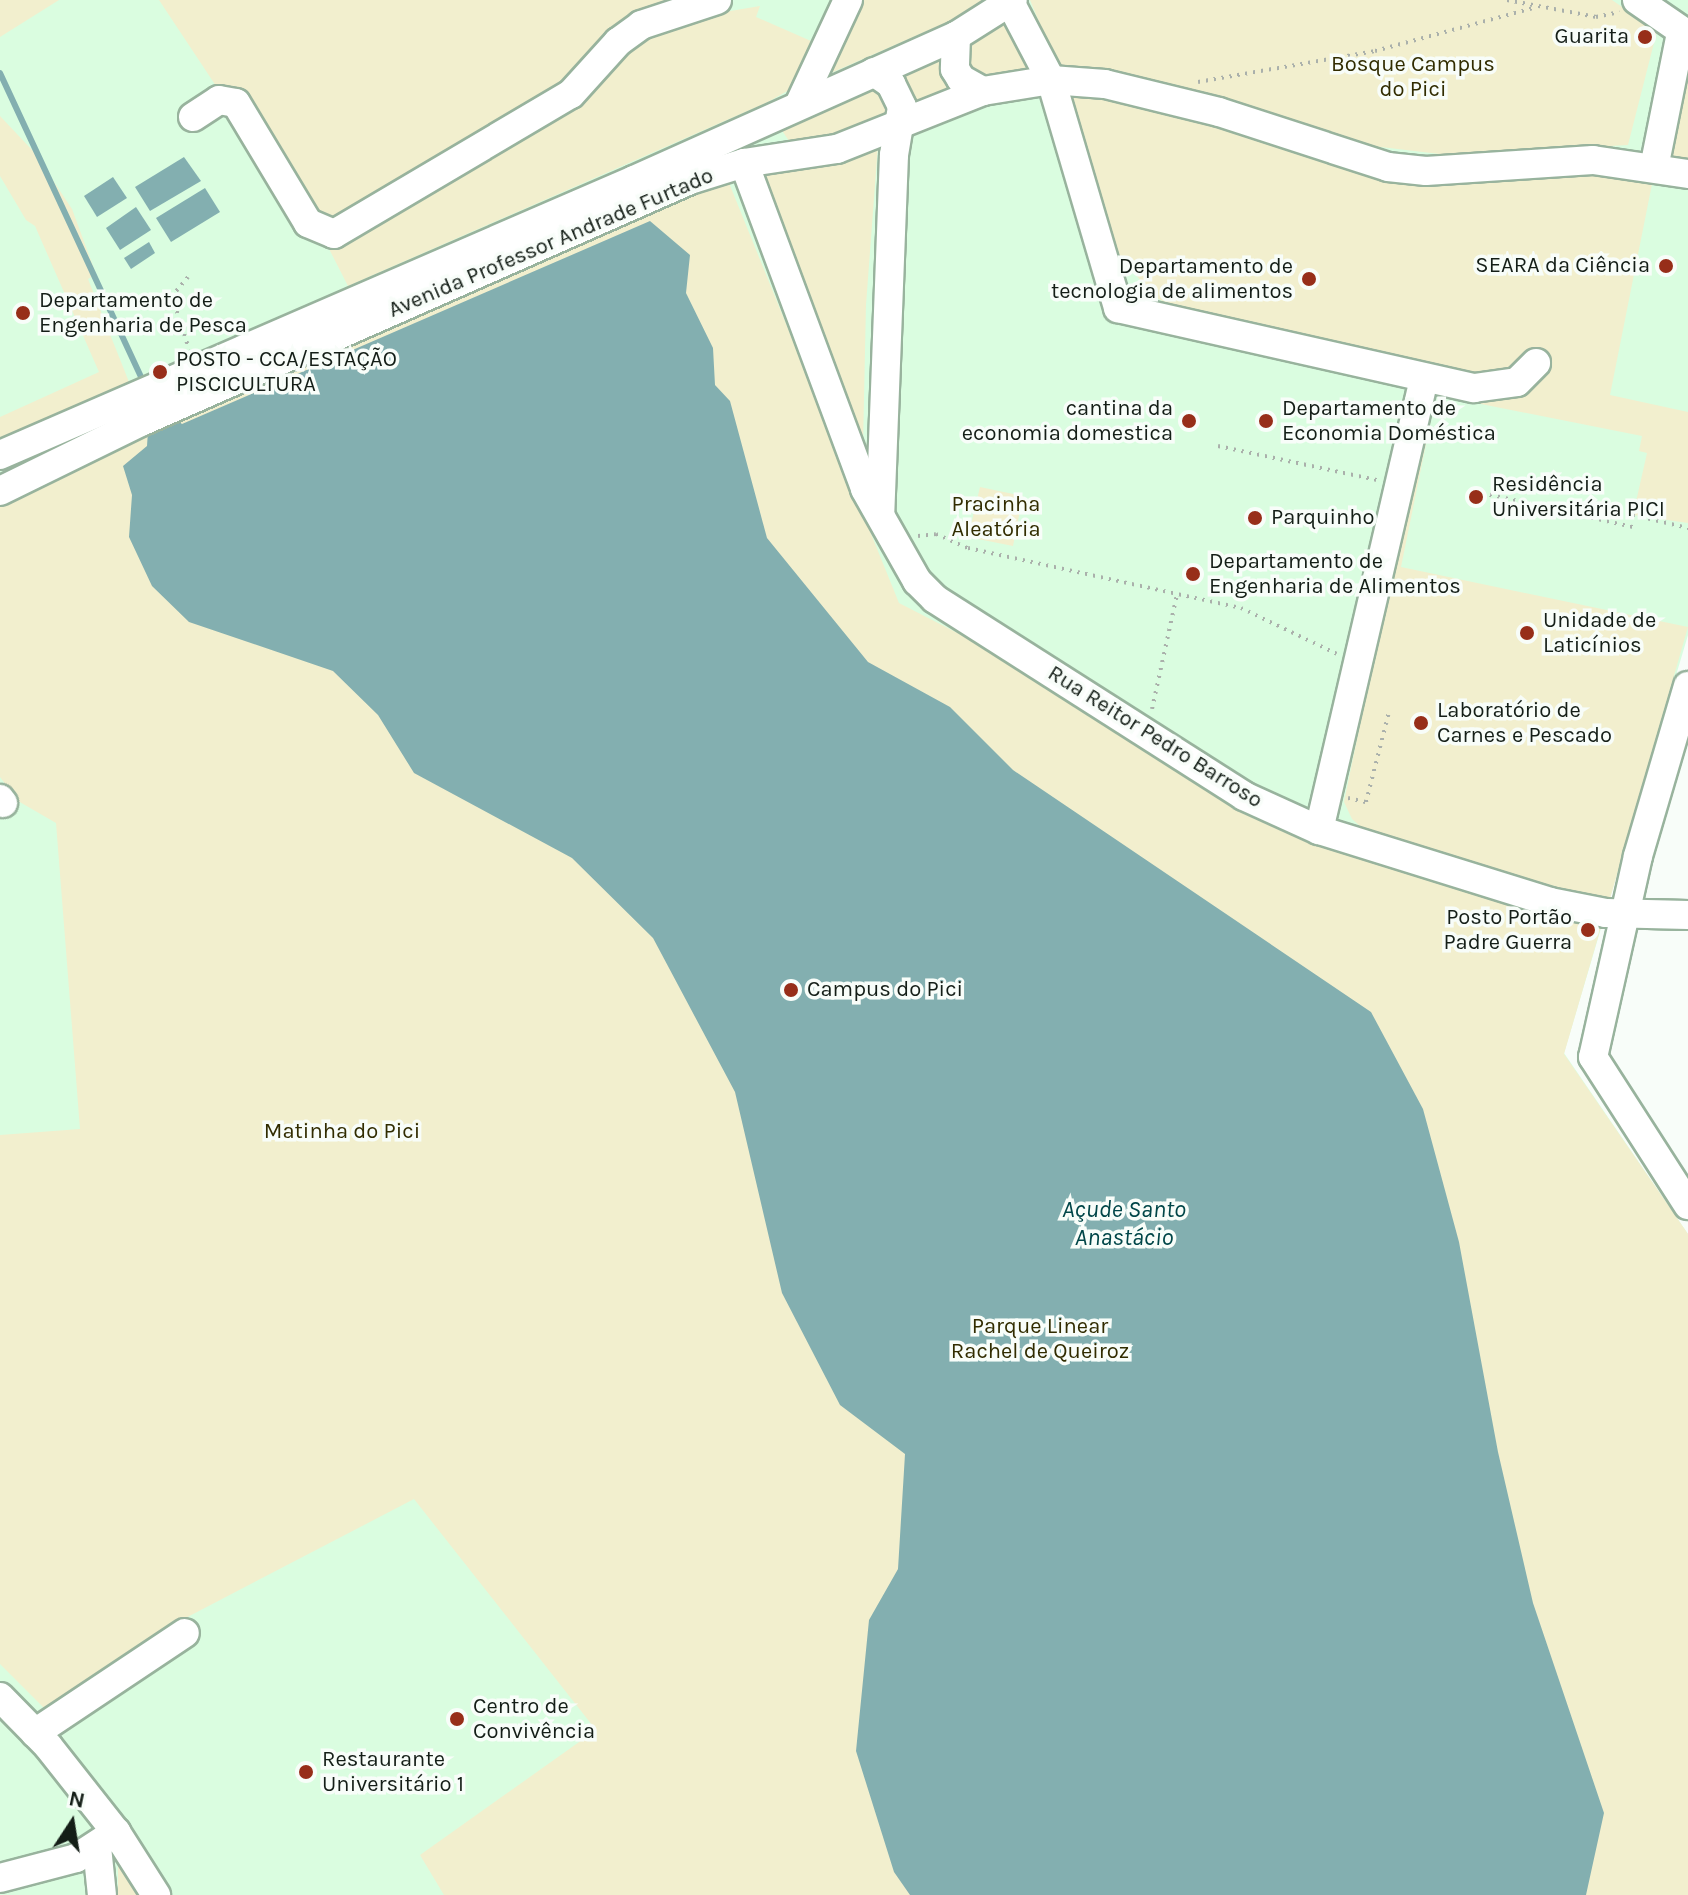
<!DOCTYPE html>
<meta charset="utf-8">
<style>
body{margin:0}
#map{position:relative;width:1688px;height:1895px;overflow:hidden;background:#f8fdf9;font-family:Karla,sans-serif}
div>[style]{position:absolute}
.built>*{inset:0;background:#dafde0}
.green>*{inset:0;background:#f2efce}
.water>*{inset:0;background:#83afb0}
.stream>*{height:6px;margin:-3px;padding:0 3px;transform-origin:3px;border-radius:3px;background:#83afb0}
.path>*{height:4px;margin-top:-2px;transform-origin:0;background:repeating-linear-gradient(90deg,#aab0ab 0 2px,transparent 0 8px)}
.roads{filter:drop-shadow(2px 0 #98b39d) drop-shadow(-2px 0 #98b39d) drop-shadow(0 2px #98b39d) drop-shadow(0 -2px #98b39d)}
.minor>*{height:28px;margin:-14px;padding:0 14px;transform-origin:14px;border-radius:14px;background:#fff}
.dots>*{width:22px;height:22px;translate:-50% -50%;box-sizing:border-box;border:4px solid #f8fdf9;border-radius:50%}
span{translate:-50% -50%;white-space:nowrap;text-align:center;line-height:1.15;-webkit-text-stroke:7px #f8fdf9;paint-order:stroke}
.poi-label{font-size:22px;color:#141e17}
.right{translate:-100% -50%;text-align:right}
.left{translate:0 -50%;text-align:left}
.park-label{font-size:22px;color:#312c00}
.street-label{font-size:22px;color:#141e17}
.water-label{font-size:24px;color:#004648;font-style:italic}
.north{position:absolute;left:32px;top:1783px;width:80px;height:80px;-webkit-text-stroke:6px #f8fdf9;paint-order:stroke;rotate:12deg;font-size:22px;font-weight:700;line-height:32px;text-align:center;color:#141e17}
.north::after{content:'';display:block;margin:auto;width:28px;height:36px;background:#141e17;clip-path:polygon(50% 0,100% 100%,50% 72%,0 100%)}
</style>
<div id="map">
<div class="built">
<i style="clip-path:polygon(0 0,1688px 0,1688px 635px,1564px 1053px,1688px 1234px,1688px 1895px,0 1895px)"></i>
</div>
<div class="green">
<i style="clip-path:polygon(0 0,59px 0,0 37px)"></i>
<i style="clip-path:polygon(159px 0,675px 0,535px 127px,587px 99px,628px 46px,659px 23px,760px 6px,756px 17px,811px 41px,812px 49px,789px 90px,768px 102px,348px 286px,325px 241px,327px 223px,279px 168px,223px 86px,218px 89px)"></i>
<i style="clip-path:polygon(859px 0,986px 0,966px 14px,824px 76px)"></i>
<i style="clip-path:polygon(1030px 0,1612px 0,1657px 31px,1628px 145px,1448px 155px,1347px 143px,1177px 85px,1058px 68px)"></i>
<i style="clip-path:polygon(1007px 19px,1037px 68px,989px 79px,970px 74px,963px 55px,967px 45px)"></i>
<i style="clip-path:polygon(1688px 45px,1688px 165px,1668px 159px,1685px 89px,1682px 62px)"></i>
<i style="clip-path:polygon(942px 54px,954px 89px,912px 107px,891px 76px)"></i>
<i style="clip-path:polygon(869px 86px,889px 103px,887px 119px,856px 131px,791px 144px,779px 126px)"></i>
<i style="clip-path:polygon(1071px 91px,1187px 111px,1330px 162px,1570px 170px,1653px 179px,1610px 395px,1688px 412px,1688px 523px,1633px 515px,1647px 453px,1639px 451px,1642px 436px,1436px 395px,1401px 567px,1688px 627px,1609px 902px,1367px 832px,1352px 819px,1344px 802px,1404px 511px,1436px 387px,1506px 398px,1495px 381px,1176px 307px,1154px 297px,1118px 253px,1069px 98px)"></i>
<i style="clip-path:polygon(0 116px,34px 152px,72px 209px,96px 274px,88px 279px,131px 387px,0 443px,0 417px,99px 372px,35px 226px,26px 220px,0 176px)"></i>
<i style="clip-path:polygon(878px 145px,866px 305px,863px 445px,764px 171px)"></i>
<i style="clip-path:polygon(713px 180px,729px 183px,899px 603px,1448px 884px,1601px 927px,1564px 1054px,1688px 1234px,1688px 1895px,444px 1895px,420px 1855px,596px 1730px,414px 1499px,153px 1635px,44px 1708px,0 1664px,0 1135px,80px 1129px,56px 823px,18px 801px,0 777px,0 507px,39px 481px)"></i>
<i style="clip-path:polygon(980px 487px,1023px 496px,1013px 546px,968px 537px)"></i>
<i style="clip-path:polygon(118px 1864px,137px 1895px,118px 1895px)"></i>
</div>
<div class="water">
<i style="clip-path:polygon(184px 157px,201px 181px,150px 211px,135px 187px)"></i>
<i style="clip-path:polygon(113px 177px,127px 198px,97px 217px,84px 196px)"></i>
<i style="clip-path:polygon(205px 188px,220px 212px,171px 242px,156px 218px)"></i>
<i style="clip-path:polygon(136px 207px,151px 230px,120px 250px,106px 228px)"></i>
<i style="clip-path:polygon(650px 221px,690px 255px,686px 293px,713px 348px,715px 385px,730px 401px,767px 538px,868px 662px,950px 707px,1013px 770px,1371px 1012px,1423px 1109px,1459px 1242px,1498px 1452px,1533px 1603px,1604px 1813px,1586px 1895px,910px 1895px,894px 1872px,856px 1751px,869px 1620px,898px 1569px,905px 1454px,840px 1405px,782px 1293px,735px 1092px,653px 938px,572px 858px,414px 773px,378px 715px,333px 671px,189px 622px,152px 586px,129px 537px,132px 495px,123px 466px,147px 446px,148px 431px,176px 419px,182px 424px)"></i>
<i style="clip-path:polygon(149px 242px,155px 253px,131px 269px,124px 258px)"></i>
</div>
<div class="stream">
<i style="left:0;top:73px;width:337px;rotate:65.1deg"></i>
</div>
<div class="path">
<i style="left:1507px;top:0;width:91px;rotate:10.8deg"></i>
<i style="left:1596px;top:17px;width:24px;rotate:-12deg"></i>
<i style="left:1198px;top:82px;width:180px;rotate:-9.9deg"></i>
<i style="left:1375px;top:51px;width:164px;rotate:-15.2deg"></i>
<i style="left:188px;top:277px;width:25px;rotate:130deg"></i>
<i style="left:172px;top:296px;width:56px;rotate:72.2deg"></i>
<i style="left:1218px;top:446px;width:163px;rotate:12.1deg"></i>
<i style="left:1482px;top:493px;width:155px;rotate:12.7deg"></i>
<i style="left:1633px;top:515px;width:57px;rotate:13.3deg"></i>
<i style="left:918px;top:536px;width:18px;rotate:-6deg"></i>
<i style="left:936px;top:534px;width:35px;rotate:24deg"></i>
<i style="left:968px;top:548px;width:280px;rotate:12.4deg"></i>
<i style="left:1241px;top:608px;width:106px;rotate:25.6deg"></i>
<i style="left:1152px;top:709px;width:118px;rotate:-77.7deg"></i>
<i style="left:1348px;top:798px;width:18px;rotate:13deg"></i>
<i style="left:1366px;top:802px;width:93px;rotate:-75.7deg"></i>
</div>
<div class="roads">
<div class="minor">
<i style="left:1009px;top:0;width:90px;rotate:62.3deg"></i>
<i style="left:1051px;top:80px;width:238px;rotate:73.6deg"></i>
<i style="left:1118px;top:308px;width:365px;rotate:12.7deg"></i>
<i style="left:1474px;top:388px;width:43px;rotate:-7.9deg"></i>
<i style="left:1517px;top:382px;width:27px;rotate:-45deg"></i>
<i style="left:1637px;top:0;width:62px;rotate:34.5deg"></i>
<i style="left:956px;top:36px;width:33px;rotate:92deg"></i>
<i style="left:955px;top:69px;width:12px;rotate:59deg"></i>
<i style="left:961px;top:79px;width:25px;rotate:29deg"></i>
<i style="left:874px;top:72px;width:21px;rotate:35deg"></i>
<i style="left:891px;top:84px;width:25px;rotate:64deg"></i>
<i style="left:902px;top:107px;width:49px;rotate:99.5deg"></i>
<i style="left:894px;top:155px;width:359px;rotate:92.2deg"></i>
<i style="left:799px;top:105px;width:116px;rotate:-65deg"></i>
<i style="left:193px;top:117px;width:31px;rotate:-33deg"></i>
<i style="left:219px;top:100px;width:17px;rotate:10deg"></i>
<i style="left:236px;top:103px;width:140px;rotate:59deg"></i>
<i style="left:308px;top:223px;width:28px;rotate:23deg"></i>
<i style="left:334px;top:234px;width:275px;rotate:-30.6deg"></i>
<i style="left:571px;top:94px;width:70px;rotate:-47.9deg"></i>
<i style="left:618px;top:42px;width:29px;rotate:-36deg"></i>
<i style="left:641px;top:25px;width:80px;rotate:-18.2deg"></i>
<i style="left:744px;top:163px;width:348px;rotate:69.6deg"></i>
<i style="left:865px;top:489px;width:106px;rotate:60.5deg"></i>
<i style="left:917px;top:581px;width:25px;rotate:45deg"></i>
<i style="left:935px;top:599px;width:366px;rotate:32.5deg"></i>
<i style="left:1244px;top:796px;width:82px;rotate:24.4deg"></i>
<i style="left:1319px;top:830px;width:242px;rotate:17.3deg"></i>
<i style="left:1550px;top:902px;width:57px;rotate:11.1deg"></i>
<i style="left:1606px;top:913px;width:82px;rotate:1.4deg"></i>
<i style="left:1654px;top:168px;width:138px;rotate:-78.7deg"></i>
<i style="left:0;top:455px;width:691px;rotate:-23.45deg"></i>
<i style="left:634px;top:180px;width:353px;rotate:-24.1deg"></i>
<i style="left:956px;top:36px;width:67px;rotate:-32.3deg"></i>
<i style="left:0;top:491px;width:159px;rotate:-26.1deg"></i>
<i style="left:143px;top:421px;width:598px;rotate:-23.78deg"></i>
<i style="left:690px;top:180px;width:57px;rotate:-17.5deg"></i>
<i style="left:744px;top:163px;width:94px;rotate:-8.6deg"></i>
<i style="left:837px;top:149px;width:157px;rotate:-21.7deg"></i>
<i style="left:983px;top:91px;width:69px;rotate:-9.2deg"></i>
<i style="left:1051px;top:80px;width:54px;rotate:4.2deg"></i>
<i style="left:1105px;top:84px;width:117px;rotate:13.8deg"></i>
<i style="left:1219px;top:112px;width:178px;rotate:18deg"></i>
<i style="left:1388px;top:167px;width:38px;rotate:6deg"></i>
<i style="left:1426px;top:171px;width:167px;rotate:-3.8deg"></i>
<i style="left:1593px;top:160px;width:96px;rotate:8.4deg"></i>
<i style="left:1688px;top:686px;width:177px;rotate:106.4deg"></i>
<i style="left:1638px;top:856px;width:206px;rotate:102.6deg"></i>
<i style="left:1593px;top:1057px;width:176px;rotate:57.3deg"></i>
<i style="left:0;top:799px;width:5px;rotate:53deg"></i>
<i style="left:1319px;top:830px;width:464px;rotate:-76.9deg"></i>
<i style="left:0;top:1697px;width:69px;rotate:45.6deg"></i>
<i style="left:48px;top:1746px;width:110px;rotate:51.7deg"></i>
<i style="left:116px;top:1832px;width:75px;rotate:57.6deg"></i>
<i style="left:35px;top:1733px;width:180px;rotate:-33.7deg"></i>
<i style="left:97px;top:1847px;width:48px;rotate:84.1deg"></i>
<i style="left:0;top:1878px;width:79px;rotate:-14.7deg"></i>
<i style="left:76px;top:1858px;width:48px;rotate:-33deg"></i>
</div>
</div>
<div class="dots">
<i style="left:1645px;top:37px;background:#972e19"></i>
<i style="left:1666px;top:266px;background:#972e19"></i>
<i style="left:1309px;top:279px;background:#972e19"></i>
<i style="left:23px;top:313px;background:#972e19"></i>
<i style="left:160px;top:372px;background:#972e19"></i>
<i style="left:1189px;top:421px;background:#972e19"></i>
<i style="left:1266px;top:421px;background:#972e19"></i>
<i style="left:1476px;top:497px;background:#972e19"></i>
<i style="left:1255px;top:518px;background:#972e19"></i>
<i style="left:1193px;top:574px;background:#972e19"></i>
<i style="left:1527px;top:633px;background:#972e19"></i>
<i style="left:1421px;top:723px;background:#972e19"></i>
<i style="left:1588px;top:930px;background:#972e19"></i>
<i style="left:791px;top:990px;background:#972e19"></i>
<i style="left:457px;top:1719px;background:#972e19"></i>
<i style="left:306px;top:1772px;background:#972e19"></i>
</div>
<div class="poi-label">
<span class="right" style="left:1629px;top:37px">Guarita</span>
<span class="right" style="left:1293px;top:279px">Departamento de<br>tecnologia de alimentos</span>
<span class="right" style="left:1650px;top:266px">SEARA da Ciência</span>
<span class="left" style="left:39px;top:313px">Departamento de<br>Engenharia de Pesca</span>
<span class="left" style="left:176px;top:372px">POSTO - CCA/ESTAÇÃO<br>PISCICULTURA</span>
<span class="right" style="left:1173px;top:421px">cantina da<br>economia domestica</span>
<span class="left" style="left:1282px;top:421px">Departamento de<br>Economia Doméstica</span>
<span class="left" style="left:1492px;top:497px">Residência<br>Universitária PICI</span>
<span class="left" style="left:1271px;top:518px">Parquinho</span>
<span class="left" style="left:1209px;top:574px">Departamento de<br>Engenharia de Alimentos</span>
<span class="left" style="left:1543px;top:633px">Unidade de<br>Laticínios</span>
<span class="left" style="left:1437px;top:723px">Laboratório de<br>Carnes e Pescado</span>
<span class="right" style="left:1572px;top:930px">Posto Portão<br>Padre Guerra</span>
<span class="left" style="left:807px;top:990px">Campus do Pici</span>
<span class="left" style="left:473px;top:1719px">Centro de<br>Convivência</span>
<span class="left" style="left:322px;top:1772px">Restaurante<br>Universitário 1</span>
</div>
<div class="park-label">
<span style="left:1413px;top:77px">Bosque Campus<br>do Pici</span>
<span style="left:996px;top:517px">Pracinha<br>Aleatória</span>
<span style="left:342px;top:1132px">Matinha do Pici</span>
<span style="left:1040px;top:1339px">Parque Linear<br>Rachel de Queiroz</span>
</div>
<div class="street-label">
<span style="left:551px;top:243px;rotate:-23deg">Avenida Professor Andrade Furtado</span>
<span style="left:1155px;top:737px;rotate:32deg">Rua Reitor Pedro Barroso</span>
</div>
<div class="water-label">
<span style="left:1124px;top:1224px">Açude Santo<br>Anastácio</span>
</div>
<div class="north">N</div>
</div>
